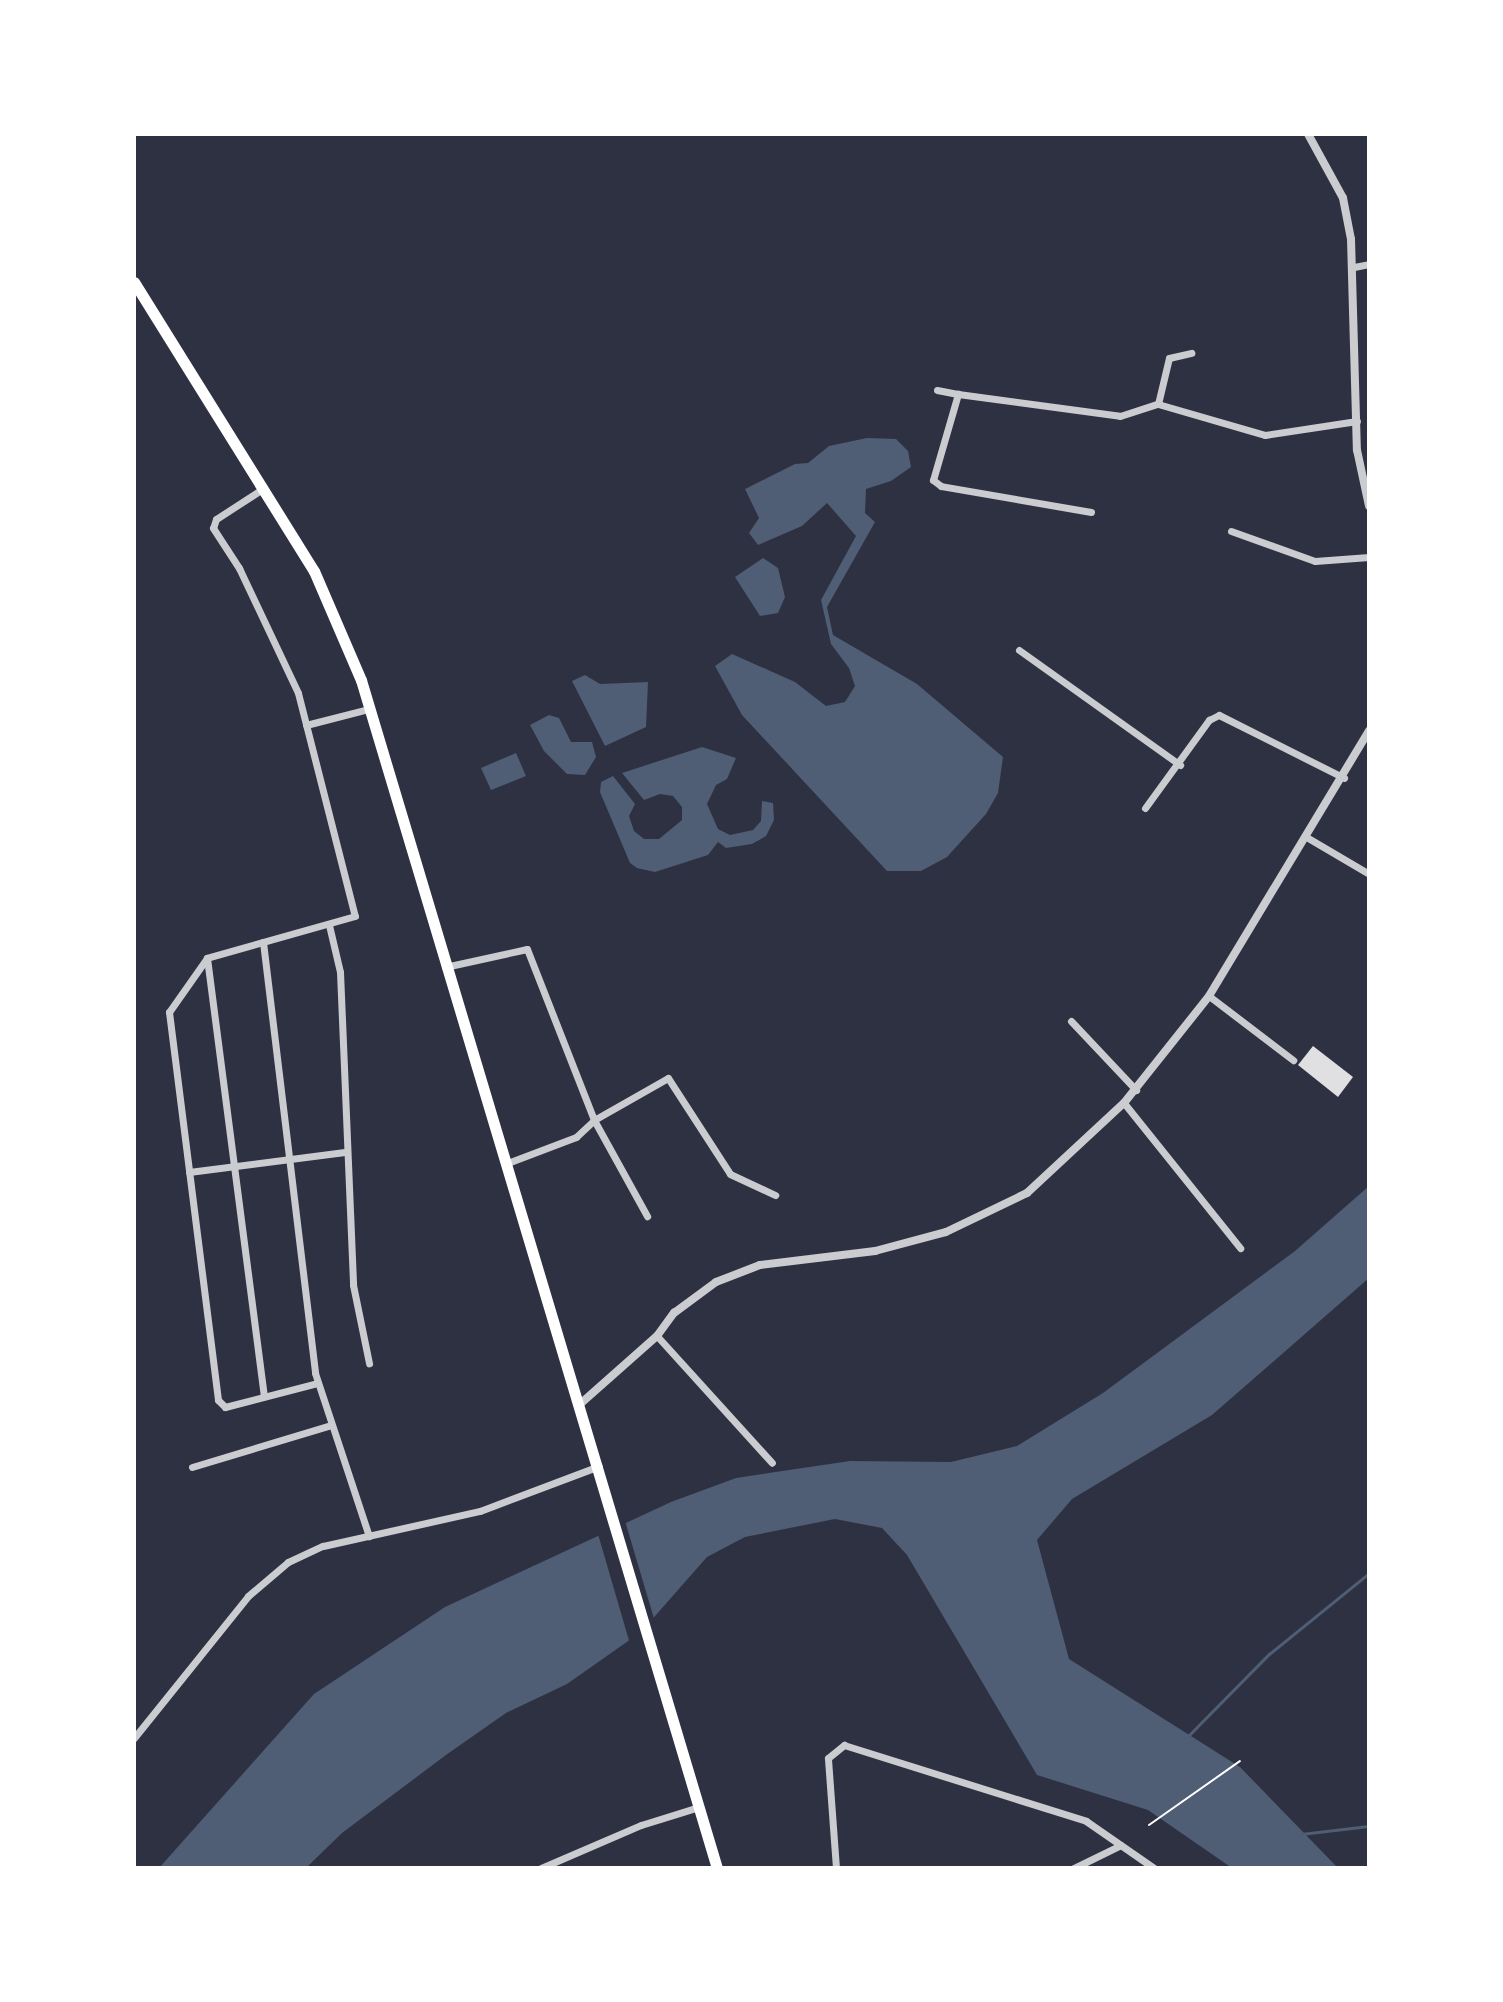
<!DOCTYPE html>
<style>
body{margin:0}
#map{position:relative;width:1503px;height:2002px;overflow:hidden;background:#2d3142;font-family:Ubuntu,sans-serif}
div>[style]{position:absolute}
.water>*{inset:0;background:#4f5d75}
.pier>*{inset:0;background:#2d3142}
.stream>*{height:3px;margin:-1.5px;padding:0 1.5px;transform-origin:1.5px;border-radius:1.5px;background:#4f5d75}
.building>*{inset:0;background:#e0e0e3}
.path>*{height:2px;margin:-1px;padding:0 1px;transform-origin:1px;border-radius:1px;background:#fff}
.minor>*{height:7px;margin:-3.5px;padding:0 3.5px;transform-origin:3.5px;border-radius:3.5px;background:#caccd0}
.tertiary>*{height:8px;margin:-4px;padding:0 4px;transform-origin:4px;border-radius:4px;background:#caccd0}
.trunk>*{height:11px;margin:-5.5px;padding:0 5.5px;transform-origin:5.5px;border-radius:5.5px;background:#fff}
span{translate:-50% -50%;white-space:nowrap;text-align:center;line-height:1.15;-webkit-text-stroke:6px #fff;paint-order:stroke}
.frame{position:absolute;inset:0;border:136px solid #fff;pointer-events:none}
</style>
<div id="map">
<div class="water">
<i style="clip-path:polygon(867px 438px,896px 439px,908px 451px,911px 467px,891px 481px,866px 489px,865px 513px,875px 522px,827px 607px,833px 635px,917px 684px,1003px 757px,998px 793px,986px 814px,947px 857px,921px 871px,887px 871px,742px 715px,715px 666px,732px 654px,795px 682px,826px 706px,845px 702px,855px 686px,849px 668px,831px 644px,821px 600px,856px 536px,827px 503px,802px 526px,758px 545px,749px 533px,759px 518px,745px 489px,795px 464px,808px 463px,829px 446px)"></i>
<i style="clip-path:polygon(763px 558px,778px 568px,785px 597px,778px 613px,760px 616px,735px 577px)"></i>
<i style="clip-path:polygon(585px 675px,600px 684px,648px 682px,646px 727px,605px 746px,572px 681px)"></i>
<i style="clip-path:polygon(549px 715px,559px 718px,571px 742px,592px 742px,596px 757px,585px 775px,567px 774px,544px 751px,530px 725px)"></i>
<i style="clip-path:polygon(702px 747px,736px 758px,727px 779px,716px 785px,707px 804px,718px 829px,730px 835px,753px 830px,761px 821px,762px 801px,773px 803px,774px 820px,766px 836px,752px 844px,726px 848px,718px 842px,708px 855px,655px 872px,637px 868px,630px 863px,600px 792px,601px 782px,613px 776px,635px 804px,629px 816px,634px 831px,644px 839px,659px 839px,682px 820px,682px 807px,673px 796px,660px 794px,644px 800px,622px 773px)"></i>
<i style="clip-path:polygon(516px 753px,526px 776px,491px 790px,481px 768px)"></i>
<i style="clip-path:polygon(1369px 1186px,1369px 1278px,1212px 1415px,1072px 1499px,1037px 1540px,1069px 1659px,1240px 1767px,1338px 1868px,1232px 1868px,1148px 1810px,1037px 1775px,907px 1555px,882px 1528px,835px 1519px,745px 1537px,707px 1557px,641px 1632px,567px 1684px,506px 1713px,446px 1755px,342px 1833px,306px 1868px,159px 1868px,314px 1694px,445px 1607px,671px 1502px,736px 1478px,850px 1461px,951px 1462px,1017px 1446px,1103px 1393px,1295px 1251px)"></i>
</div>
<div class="pier">
<i style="clip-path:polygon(625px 1521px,655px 1622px,630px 1644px,598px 1534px)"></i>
</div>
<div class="stream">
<i style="left:1188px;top:1736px;width:115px;rotate:-45.4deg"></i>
<i style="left:1269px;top:1654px;width:129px;rotate:-39deg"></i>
<i style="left:1301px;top:1834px;width:68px;rotate:-6.7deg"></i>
</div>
<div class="building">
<i style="clip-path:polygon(1313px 1046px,1353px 1077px,1338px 1097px,1298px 1065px)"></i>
</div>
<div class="path">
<i style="left:1149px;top:1825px;width:111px;rotate:-35.1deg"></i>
</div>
<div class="minor">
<i style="left:1354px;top:267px;width:15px;rotate:-11deg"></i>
<i style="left:937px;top:390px;width:21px;rotate:11deg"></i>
<i style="left:1158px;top:404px;width:47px;rotate:-76.6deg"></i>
<i style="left:1169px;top:358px;width:23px;rotate:-13deg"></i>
<i style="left:264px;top:488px;width:57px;rotate:147.1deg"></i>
<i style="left:216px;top:519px;width:9px;rotate:108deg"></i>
<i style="left:213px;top:528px;width:48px;rotate:57deg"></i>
<i style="left:239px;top:568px;width:138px;rotate:64.7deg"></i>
<i style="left:298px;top:693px;width:230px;rotate:75.7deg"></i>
<i style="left:355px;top:916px;width:154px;rotate:164.2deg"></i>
<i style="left:207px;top:958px;width:66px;rotate:125.1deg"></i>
<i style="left:169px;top:1012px;width:391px;rotate:82.8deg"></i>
<i style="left:218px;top:1400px;width:10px;rotate:45deg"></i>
<i style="left:225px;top:1407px;width:96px;rotate:-14.5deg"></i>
<i style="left:1091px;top:512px;width:152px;rotate:-170.2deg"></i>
<i style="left:941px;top:486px;width:10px;rotate:-143deg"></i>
<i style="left:933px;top:480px;width:90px;rotate:-73.8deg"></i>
<i style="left:958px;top:394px;width:163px;rotate:7.7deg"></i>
<i style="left:1120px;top:416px;width:40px;rotate:-18deg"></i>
<i style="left:1158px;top:404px;width:111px;rotate:16.2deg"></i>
<i style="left:1265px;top:435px;width:93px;rotate:-8.7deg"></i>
<i style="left:1231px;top:531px;width:89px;rotate:19.7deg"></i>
<i style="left:1315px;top:561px;width:54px;rotate:-4.2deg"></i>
<i style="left:1019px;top:650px;width:198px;rotate:35.5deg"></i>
<i style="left:306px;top:725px;width:65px;rotate:-14.3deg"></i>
<i style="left:1145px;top:808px;width:109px;rotate:-54deg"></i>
<i style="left:1209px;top:720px;width:11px;rotate:-27deg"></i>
<i style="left:1219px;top:715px;width:140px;rotate:26.7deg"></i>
<i style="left:1308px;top:838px;width:71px;rotate:30.5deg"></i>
<i style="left:329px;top:925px;width:48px;rotate:76.8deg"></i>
<i style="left:340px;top:972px;width:313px;rotate:87.6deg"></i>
<i style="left:353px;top:1285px;width:80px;rotate:78.4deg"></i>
<i style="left:263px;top:942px;width:434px;rotate:83.1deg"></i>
<i style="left:315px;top:1373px;width:172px;rotate:71.7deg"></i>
<i style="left:207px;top:958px;width:442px;rotate:82.6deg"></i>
<i style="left:445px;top:967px;width:84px;rotate:-12.4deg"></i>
<i style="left:527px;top:949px;width:184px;rotate:68.6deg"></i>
<i style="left:594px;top:1120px;width:110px;rotate:61.1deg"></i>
<i style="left:1209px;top:996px;width:106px;rotate:37.3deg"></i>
<i style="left:1071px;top:1021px;width:95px;rotate:46.7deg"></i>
<i style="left:1124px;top:1103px;width:186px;rotate:51.3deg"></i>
<i style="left:505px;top:1164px;width:76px;rotate:-20.8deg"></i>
<i style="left:576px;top:1137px;width:25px;rotate:-43deg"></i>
<i style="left:594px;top:1120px;width:85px;rotate:-29.6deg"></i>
<i style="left:668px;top:1078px;width:114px;rotate:57.1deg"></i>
<i style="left:730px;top:1174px;width:50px;rotate:25deg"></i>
<i style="left:189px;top:1172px;width:157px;rotate:-7.3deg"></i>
<i style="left:657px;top:1336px;width:171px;rotate:47.8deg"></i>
<i style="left:192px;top:1467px;width:145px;rotate:-16.8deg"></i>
<i style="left:134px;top:1738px;width:182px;rotate:-51.2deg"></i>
<i style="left:248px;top:1596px;width:52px;rotate:-40.4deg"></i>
<i style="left:288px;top:1562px;width:38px;rotate:-25deg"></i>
<i style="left:323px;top:1546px;width:161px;rotate:-12.6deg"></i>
<i style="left:480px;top:1511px;width:127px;rotate:-20.7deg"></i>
<i style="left:541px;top:1868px;width:109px;rotate:-23.3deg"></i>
<i style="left:641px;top:1825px;width:61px;rotate:-17.2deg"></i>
<i style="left:836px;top:1868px;width:110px;rotate:-94.2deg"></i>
<i style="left:828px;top:1758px;width:21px;rotate:-39deg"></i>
<i style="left:844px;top:1745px;width:254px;rotate:17.4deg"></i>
<i style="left:1086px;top:1821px;width:83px;rotate:34.7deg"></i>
<i style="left:1074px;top:1868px;width:52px;rotate:-26.1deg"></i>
</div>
<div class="tertiary">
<i style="left:1308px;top:134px;width:73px;rotate:61.3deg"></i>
<i style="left:1343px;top:198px;width:42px;rotate:79deg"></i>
<i style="left:1351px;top:239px;width:211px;rotate:88.4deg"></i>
<i style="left:1357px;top:450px;width:57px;rotate:77.9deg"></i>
<i style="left:579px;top:1405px;width:104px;rotate:-41.5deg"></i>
<i style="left:657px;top:1336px;width:29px;rotate:-54deg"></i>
<i style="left:674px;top:1313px;width:52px;rotate:-36.4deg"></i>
<i style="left:716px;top:1282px;width:47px;rotate:-21.1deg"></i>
<i style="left:760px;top:1265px;width:116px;rotate:-6.9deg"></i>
<i style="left:875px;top:1251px;width:73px;rotate:-15deg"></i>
<i style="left:946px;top:1232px;width:90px;rotate:-25.7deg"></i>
<i style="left:1027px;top:1193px;width:132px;rotate:-42.9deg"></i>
<i style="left:1124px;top:1103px;width:137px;rotate:-51.5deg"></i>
<i style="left:1209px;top:996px;width:310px;rotate:-58.9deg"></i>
</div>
<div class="trunk">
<i style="left:134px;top:282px;width:340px;rotate:58.1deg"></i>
<i style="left:314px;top:571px;width:119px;rotate:66.7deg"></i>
<i style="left:361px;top:680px;width:1240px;rotate:73.32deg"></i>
</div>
<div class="frame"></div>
</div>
